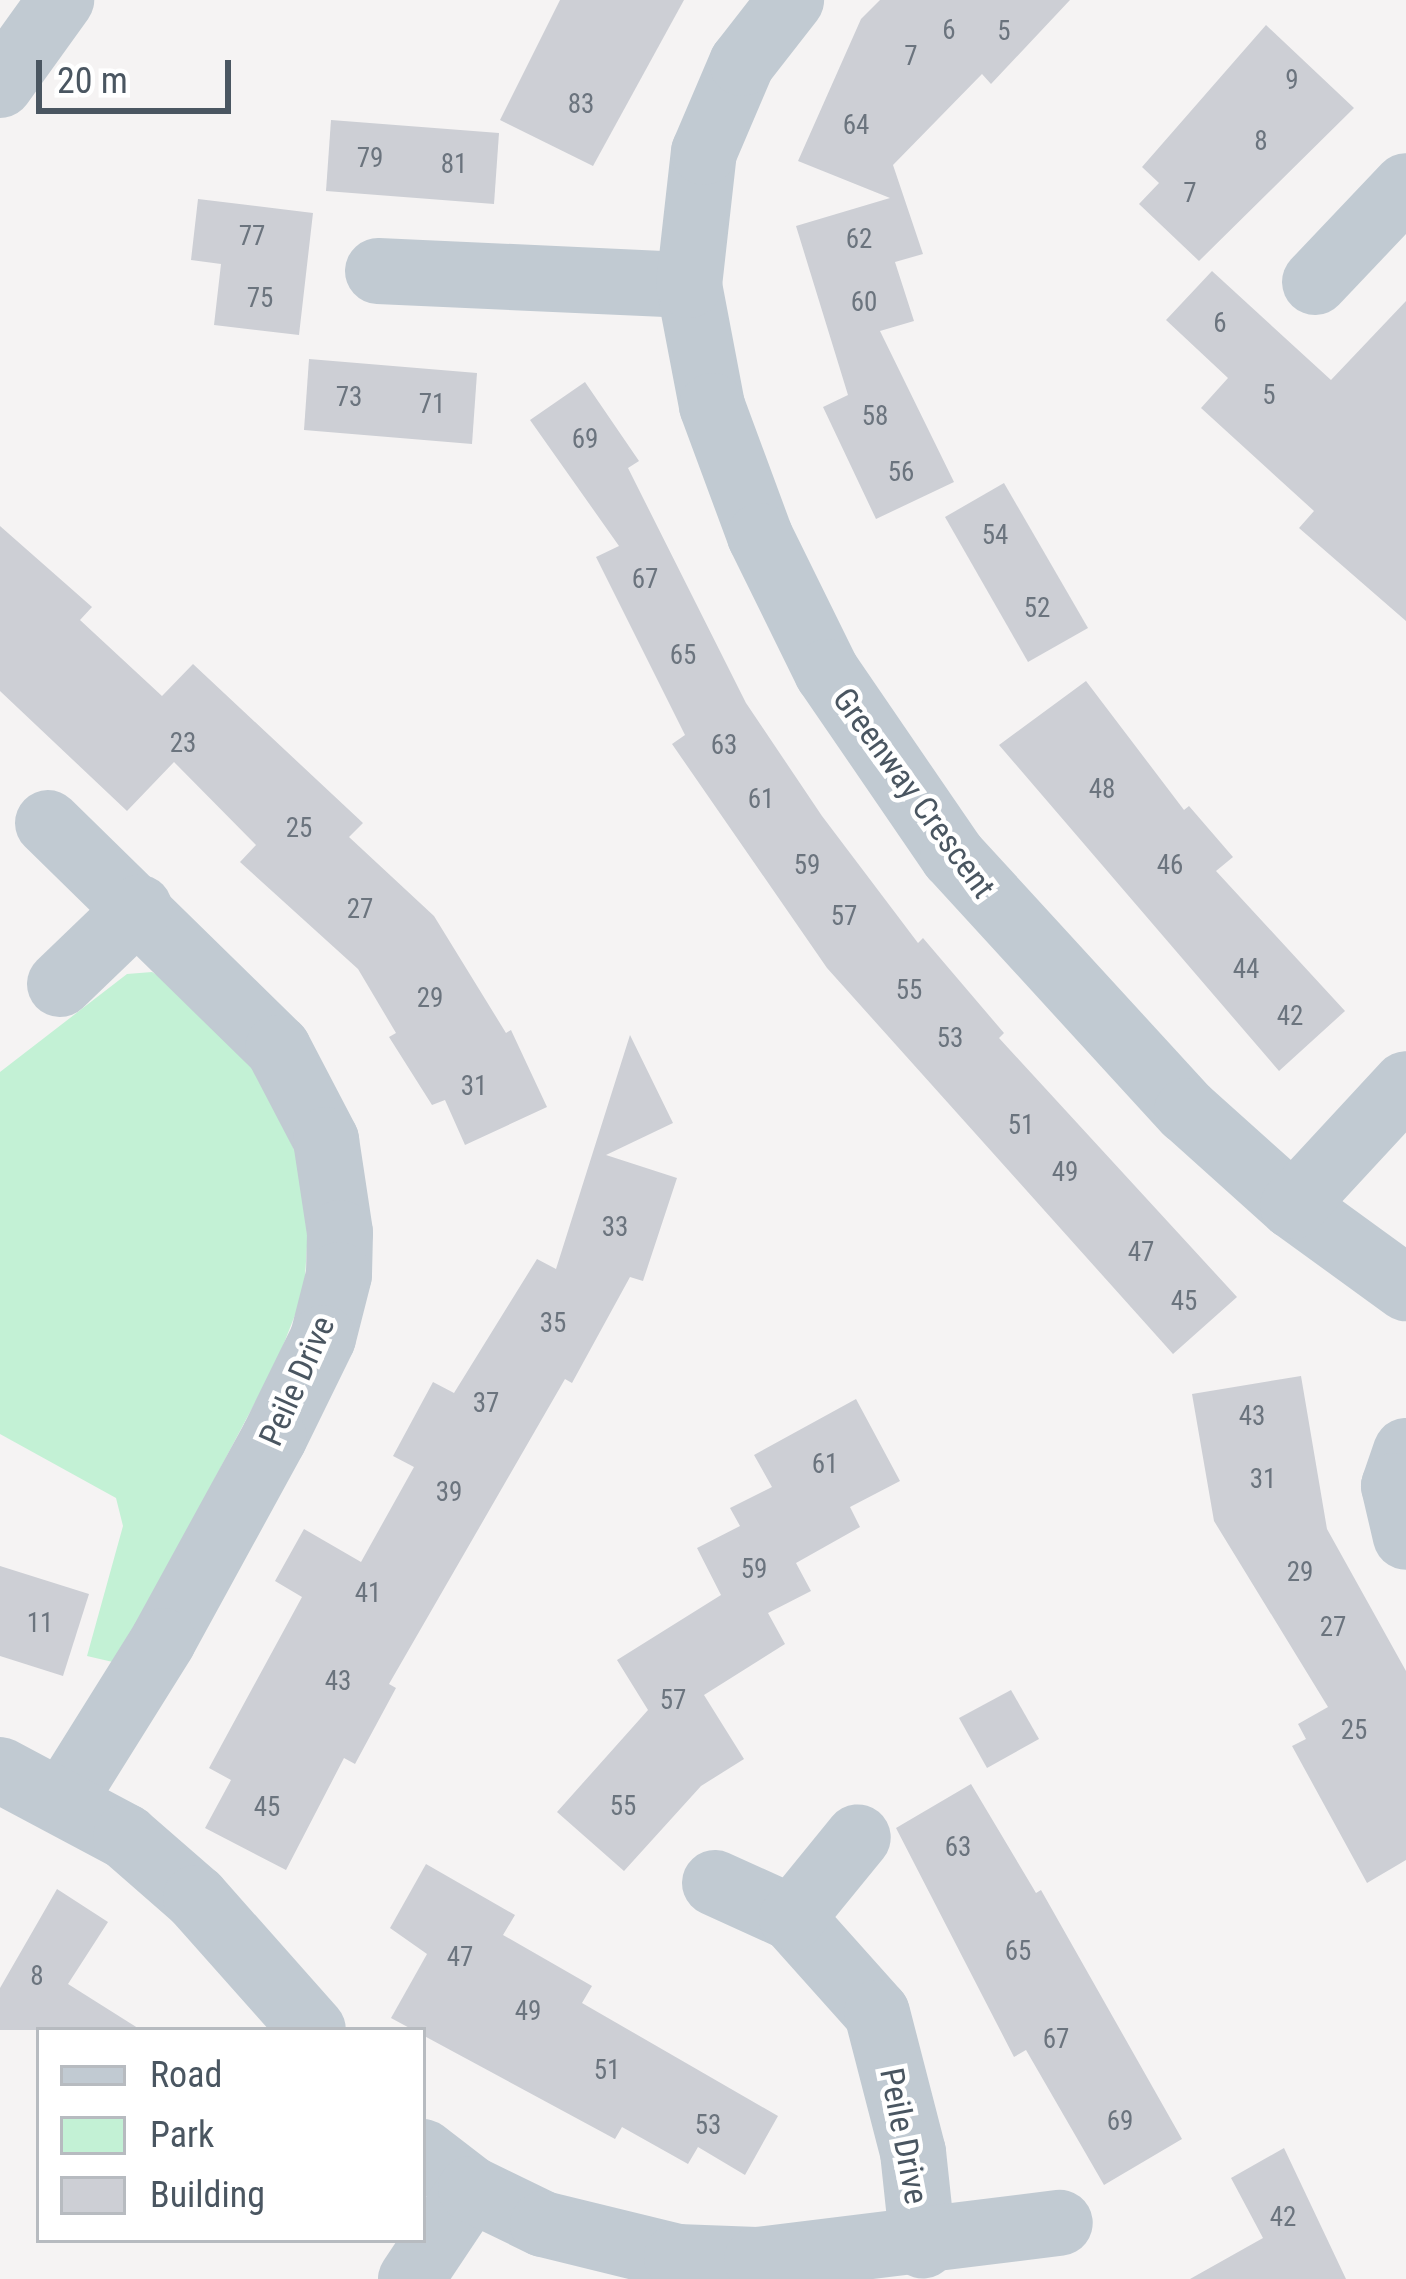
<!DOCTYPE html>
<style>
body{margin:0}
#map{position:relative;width:1406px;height:2279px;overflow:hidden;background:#f5f3f3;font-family:"Roboto Condensed",sans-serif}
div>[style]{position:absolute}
.green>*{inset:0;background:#c3f1d5}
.building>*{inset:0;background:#cdcfd5}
.minor>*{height:66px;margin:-33px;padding:0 33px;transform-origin:33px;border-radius:33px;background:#c1cad2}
span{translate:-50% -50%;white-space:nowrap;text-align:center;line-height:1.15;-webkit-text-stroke:9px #fff;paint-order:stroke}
.number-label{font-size:27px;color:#6b747e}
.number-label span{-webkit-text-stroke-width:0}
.street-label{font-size:33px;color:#4a5661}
.legend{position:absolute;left:36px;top:2027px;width:390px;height:216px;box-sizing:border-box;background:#fff;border:3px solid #b7bbc0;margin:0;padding:15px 21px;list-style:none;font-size:36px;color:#4a5661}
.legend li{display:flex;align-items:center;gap:24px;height:60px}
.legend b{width:60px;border:3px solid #b7bbc0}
.scale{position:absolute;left:36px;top:60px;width:195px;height:54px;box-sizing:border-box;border:6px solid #4a5661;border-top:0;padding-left:15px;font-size:36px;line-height:42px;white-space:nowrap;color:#4a5661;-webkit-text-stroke:9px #fff;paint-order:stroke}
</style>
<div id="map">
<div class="green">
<i style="clip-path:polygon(152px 972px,190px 995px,247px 1049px,311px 1186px,304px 1292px,277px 1361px,117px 1663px,87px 1656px,123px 1526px,116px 1498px,0 1434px,0 1072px,127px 974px)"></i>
</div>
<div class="building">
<i style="clip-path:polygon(560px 0,684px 0,593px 166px,500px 120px)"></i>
<i style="clip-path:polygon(880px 0,1070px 0,991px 84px,982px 74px,893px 165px,923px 254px,895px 262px,914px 321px,880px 331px,954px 482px,876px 519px,823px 407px,848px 395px,796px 226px,890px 198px,798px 161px,861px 19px)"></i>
<i style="clip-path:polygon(1266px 25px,1354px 108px,1199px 261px,1139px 204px,1159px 183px,1142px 167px)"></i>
<i style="clip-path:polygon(331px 120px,499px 133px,494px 204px,326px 191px)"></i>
<i style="clip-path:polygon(198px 199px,313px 213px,299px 335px,214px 325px,221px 264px,191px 260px)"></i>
<i style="clip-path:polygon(1212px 271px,1331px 380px,1406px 301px,1406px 621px,1299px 528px,1314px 511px,1201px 408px,1228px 378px,1166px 320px)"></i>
<i style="clip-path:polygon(309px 359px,477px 373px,472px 444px,304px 430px)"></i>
<i style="clip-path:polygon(585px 382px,639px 461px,628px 468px,746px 703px,822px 816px,918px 943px,923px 938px,1004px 1033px,999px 1038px,1237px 1297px,1173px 1354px,827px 968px,672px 744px,685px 735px,596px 557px,619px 546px,530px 420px)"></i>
<i style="clip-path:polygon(1004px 483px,1088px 628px,1028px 662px,945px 517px)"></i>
<i style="clip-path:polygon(0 526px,92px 607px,80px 620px,162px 696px,193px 664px,363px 823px,349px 837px,434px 916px,506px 1033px,511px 1030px,547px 1107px,465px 1145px,445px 1100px,432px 1105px,389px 1037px,396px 1033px,358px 969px,240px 862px,256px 845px,174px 762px,127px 811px,0 691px)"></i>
<i style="clip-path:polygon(1086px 681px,1184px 810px,1189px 806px,1233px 857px,1216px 871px,1345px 1011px,1279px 1071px,999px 745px)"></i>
<i style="clip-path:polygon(630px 1035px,673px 1123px,606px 1155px,677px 1178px,643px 1281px,630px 1277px,572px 1383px,565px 1379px,389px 1684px,396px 1688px,355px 1764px,344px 1758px,286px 1870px,205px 1828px,231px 1780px,209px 1768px,302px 1597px,275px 1581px,304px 1529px,361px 1562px,414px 1467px,393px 1456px,433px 1382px,454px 1393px,537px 1259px,556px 1269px)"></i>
<i style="clip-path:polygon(1301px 1376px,1327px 1529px,1406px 1671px,1406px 1860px,1367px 1883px,1292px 1746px,1306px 1739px,1298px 1724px,1328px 1707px,1214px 1521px,1192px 1394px)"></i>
<i style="clip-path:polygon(856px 1399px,900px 1481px,850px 1507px,860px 1527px,796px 1563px,811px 1591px,768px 1613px,785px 1644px,704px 1695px,744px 1759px,701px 1786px,624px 1871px,557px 1812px,648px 1710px,617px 1660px,721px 1595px,697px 1548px,740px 1526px,730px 1508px,772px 1487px,754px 1455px)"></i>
<i style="clip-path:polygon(0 1566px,89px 1594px,63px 1676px,0 1656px)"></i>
<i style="clip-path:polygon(1011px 1690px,1039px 1739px,987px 1768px,959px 1718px)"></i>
<i style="clip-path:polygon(971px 1784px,1036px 1893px,1041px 1890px,1182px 2139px,1104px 2185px,1026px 2050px,1014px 2057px,896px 1828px)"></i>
<i style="clip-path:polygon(426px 1864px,515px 1915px,503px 1935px,592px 1986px,582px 2003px,778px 2116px,745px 2175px,698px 2147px,688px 2164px,622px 2127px,615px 2139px,391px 2018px,427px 1954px,390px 1928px)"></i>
<i style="clip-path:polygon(57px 1889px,108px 1922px,68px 1984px,141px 2030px,0 2030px,0 1988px)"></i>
<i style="clip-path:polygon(1284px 2148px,1346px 2279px,1190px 2279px,1263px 2238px,1231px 2178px)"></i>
</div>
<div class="minor">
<i style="left:0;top:85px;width:105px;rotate:-54.3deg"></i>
<i style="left:378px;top:271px;width:311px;rotate:2.6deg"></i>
<i style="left:689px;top:285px;width:123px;rotate:79.2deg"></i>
<i style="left:712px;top:406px;width:139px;rotate:69.7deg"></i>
<i style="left:760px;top:536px;width:152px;rotate:63.8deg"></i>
<i style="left:827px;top:672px;width:223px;rotate:55.6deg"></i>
<i style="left:953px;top:856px;width:346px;rotate:47.5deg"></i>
<i style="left:1187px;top:1111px;width:142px;rotate:41.9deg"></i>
<i style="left:1293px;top:1206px;width:140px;rotate:36deg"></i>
<i style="left:1315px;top:282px;width:132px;rotate:-46.5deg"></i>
<i style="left:689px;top:285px;width:134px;rotate:-83.6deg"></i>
<i style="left:704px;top:152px;width:97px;rotate:-66.9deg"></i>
<i style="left:742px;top:63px;width:80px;rotate:-52.1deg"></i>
<i style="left:48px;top:823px;width:322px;rotate:44.4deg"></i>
<i style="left:278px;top:1048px;width:104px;rotate:62.4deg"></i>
<i style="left:326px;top:1140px;width:94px;rotate:81.4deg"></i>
<i style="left:340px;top:1233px;width:42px;rotate:91.4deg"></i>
<i style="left:339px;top:1275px;width:65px;rotate:104.3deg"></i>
<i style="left:323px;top:1338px;width:111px;rotate:116.1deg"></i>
<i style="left:274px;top:1438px;width:231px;rotate:118.7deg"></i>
<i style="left:163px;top:1641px;width:189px;rotate:122deg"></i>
<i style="left:60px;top:984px;width:110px;rotate:-43.9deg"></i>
<i style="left:1293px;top:1206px;width:166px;rotate:-47.2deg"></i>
<i style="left:1406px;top:1451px;width:37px;rotate:109deg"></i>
<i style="left:1394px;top:1486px;width:52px;rotate:76.8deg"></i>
<i style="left:0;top:1770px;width:143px;rotate:28deg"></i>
<i style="left:126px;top:1837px;width:93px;rotate:41.1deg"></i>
<i style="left:196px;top:1898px;width:176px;rotate:48.4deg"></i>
<i style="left:715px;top:1883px;width:85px;rotate:24.4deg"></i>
<i style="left:792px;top:1918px;width:127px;rotate:48.2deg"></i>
<i style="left:877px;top:2013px;width:144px;rotate:75.5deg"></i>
<i style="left:913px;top:2152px;width:94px;rotate:83.9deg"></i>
<i style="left:792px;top:1918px;width:104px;rotate:-50.8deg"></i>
<i style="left:423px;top:2152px;width:61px;rotate:37.6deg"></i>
<i style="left:411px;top:2279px;width:108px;rotate:-56.3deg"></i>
<i style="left:471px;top:2189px;width:80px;rotate:25.9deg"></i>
<i style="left:543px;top:2224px;width:138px;rotate:13.8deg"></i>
<i style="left:677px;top:2257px;width:80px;rotate:2.1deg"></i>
<i style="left:757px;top:2260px;width:305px;rotate:-7deg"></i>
</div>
<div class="number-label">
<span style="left:949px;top:31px">6</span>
<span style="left:1004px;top:32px">5</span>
<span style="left:911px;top:57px">7</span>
<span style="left:1292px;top:81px">9</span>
<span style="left:581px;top:105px">83</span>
<span style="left:856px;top:126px">64</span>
<span style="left:1261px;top:142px">8</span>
<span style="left:370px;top:159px">79</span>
<span style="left:454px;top:165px">81</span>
<span style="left:1190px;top:194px">7</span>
<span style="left:252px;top:237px">77</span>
<span style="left:859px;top:240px">62</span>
<span style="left:260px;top:299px">75</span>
<span style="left:864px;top:303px">60</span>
<span style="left:1220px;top:324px">6</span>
<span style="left:1269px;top:396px">5</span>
<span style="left:349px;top:398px">73</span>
<span style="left:432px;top:405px">71</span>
<span style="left:875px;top:417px">58</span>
<span style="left:585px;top:440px">69</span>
<span style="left:901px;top:473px">56</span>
<span style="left:995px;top:536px">54</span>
<span style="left:645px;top:580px">67</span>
<span style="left:1037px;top:609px">52</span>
<span style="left:683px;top:656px">65</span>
<span style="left:183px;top:744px">23</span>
<span style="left:724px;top:746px">63</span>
<span style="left:1102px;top:790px">48</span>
<span style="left:761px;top:800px">61</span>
<span style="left:299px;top:829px">25</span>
<span style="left:807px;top:866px">59</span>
<span style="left:1170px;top:866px">46</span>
<span style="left:360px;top:910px">27</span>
<span style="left:844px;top:917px">57</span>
<span style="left:1246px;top:970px">44</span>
<span style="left:909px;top:991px">55</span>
<span style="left:430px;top:999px">29</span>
<span style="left:1290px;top:1017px">42</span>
<span style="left:950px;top:1039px">53</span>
<span style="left:474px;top:1087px">31</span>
<span style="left:1021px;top:1126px">51</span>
<span style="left:1065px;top:1173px">49</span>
<span style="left:615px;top:1228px">33</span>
<span style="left:1141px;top:1253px">47</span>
<span style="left:1184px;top:1302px">45</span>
<span style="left:553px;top:1324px">35</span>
<span style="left:486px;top:1404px">37</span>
<span style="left:1252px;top:1417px">43</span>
<span style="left:825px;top:1465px">61</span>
<span style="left:1263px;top:1480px">31</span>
<span style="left:449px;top:1493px">39</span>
<span style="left:754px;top:1570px">59</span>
<span style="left:1300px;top:1573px">29</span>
<span style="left:368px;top:1594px">41</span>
<span style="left:40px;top:1624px">11</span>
<span style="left:1333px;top:1628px">27</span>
<span style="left:338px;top:1682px">43</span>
<span style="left:673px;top:1701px">57</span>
<span style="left:1354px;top:1731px">25</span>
<span style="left:623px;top:1807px">55</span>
<span style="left:267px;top:1808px">45</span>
<span style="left:958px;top:1848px">63</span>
<span style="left:1018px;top:1952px">65</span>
<span style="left:460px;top:1958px">47</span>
<span style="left:37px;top:1977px">8</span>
<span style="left:528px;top:2012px">49</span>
<span style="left:1056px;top:2040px">67</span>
<span style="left:607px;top:2071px">51</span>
<span style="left:1120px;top:2122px">69</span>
<span style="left:708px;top:2126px">53</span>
<span style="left:1283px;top:2218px">42</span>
</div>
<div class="street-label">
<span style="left:914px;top:793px;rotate:54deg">Greenway Crescent</span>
<span style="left:297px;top:1381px;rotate:-66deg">Peile Drive</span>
<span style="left:904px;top:2136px;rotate:79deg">Peile Drive</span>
</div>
<ul class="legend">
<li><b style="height:15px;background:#c1cad2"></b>Road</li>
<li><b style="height:33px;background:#c3f1d5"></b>Park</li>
<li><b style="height:33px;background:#cdcfd5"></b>Building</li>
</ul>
<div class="scale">20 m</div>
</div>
